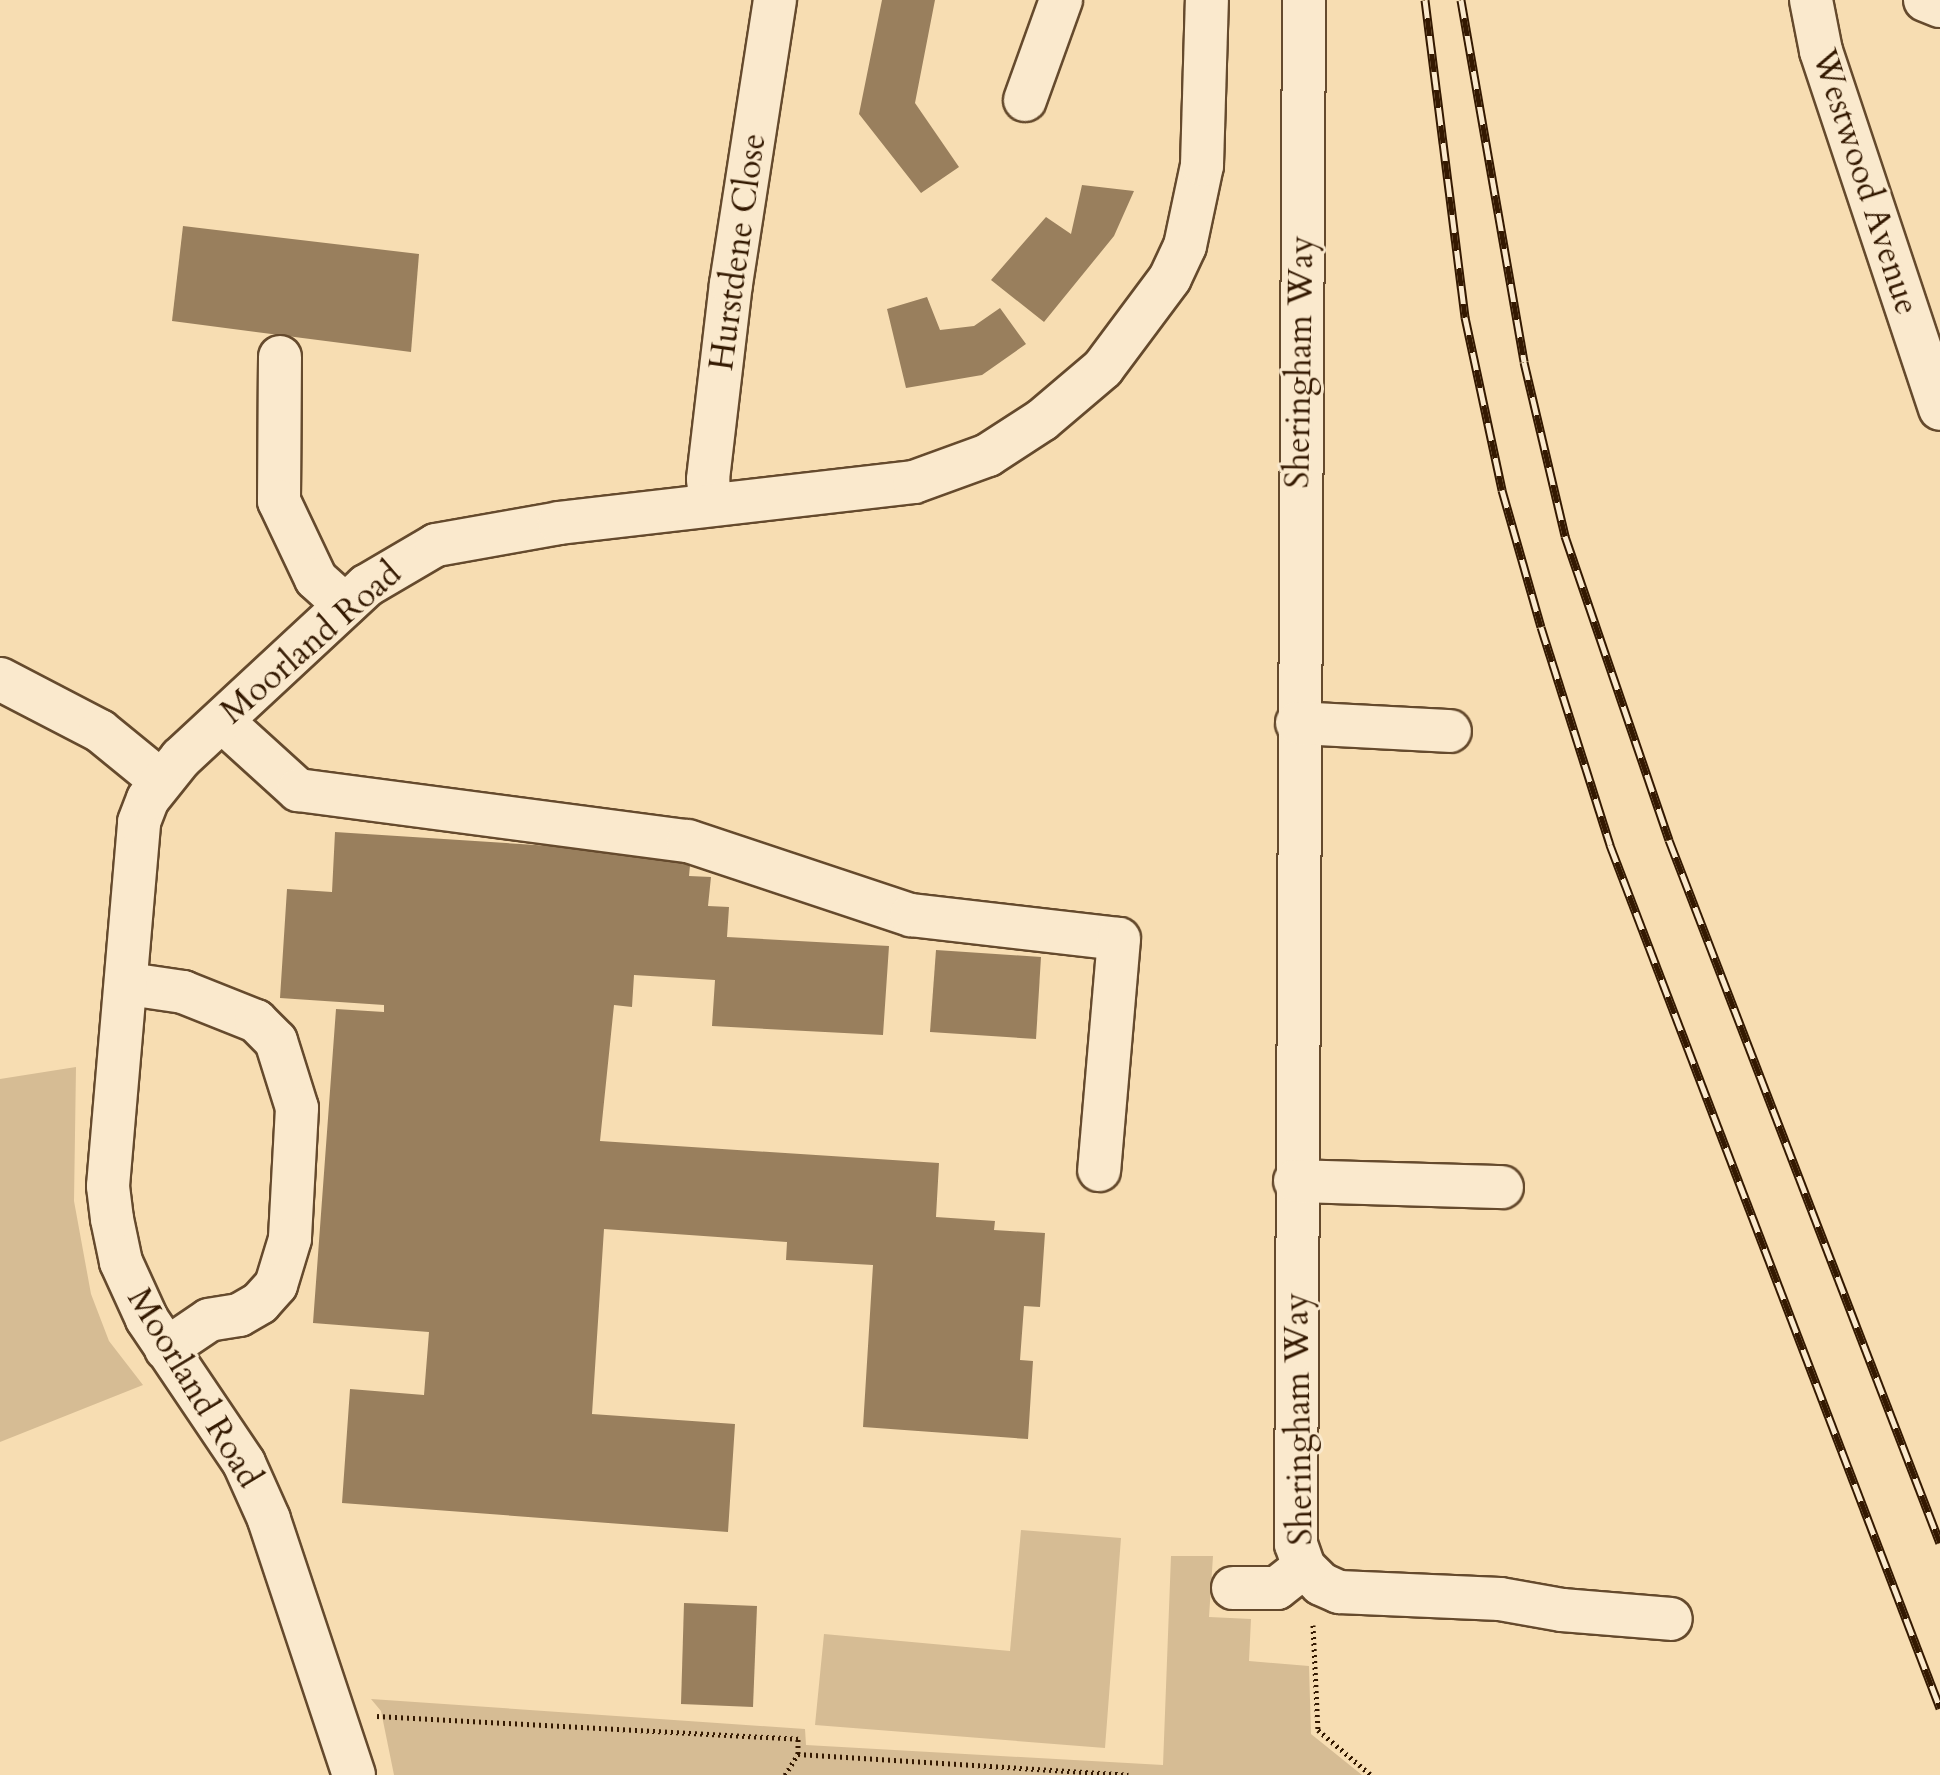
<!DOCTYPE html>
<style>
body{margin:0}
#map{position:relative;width:1940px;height:1775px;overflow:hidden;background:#f7ddb2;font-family:Cardo,serif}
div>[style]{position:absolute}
.green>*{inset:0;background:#d6bc94}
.building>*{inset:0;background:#997f5d}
.path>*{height:5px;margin-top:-2.5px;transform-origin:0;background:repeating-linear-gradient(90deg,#341901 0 2px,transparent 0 6px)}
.roads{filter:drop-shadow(2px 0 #654a2d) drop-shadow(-2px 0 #654a2d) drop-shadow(0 2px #654a2d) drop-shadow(0 -2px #654a2d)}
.minor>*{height:42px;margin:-21px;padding:0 21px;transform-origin:21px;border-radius:21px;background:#fae9cd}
.rail>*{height:9px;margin-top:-4.5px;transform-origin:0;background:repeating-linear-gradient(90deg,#fae9cd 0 18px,#341901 0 36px);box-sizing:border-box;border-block:2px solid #341901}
span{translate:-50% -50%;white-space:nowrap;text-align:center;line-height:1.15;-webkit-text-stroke:6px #fae9cd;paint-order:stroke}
.street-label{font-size:34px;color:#341901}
</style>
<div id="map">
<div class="green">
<i style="clip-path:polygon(76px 1067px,74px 1201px,91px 1294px,109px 1341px,143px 1385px,0 1442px,0 1079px)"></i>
<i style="clip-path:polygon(1021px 1530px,1121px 1538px,1105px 1748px,815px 1725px,824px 1634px,1010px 1651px)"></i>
<i style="clip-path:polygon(1171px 1556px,1213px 1556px,1209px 1617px,1251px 1619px,1249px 1661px,1309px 1666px,1311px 1734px,1362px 1775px,394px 1775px,381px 1711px,371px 1699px,805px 1729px,806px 1745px,1163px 1765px)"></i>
</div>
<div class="building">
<i style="clip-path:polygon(882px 0,935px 0,915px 103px,959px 167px,921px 193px,859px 114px)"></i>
<i style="clip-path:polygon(1082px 185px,1134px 191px,1114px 236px,1044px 322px,991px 280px,1046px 217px,1071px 234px)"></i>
<i style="clip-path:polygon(183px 226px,419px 254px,411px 352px,172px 321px)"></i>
<i style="clip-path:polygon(927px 297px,940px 330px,974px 326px,1000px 308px,1026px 344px,982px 375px,906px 388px,887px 309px)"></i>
<i style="clip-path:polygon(335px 832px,691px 855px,689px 876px,711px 877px,708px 906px,729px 907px,727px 937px,889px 946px,883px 1035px,712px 1026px,715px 980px,634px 975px,632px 1007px,614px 1005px,600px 1141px,939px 1163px,936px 1217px,995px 1221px,994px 1230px,1045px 1233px,1040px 1307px,1024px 1306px,1020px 1360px,1033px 1361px,1028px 1439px,863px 1427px,873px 1265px,786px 1260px,787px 1242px,604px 1229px,592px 1414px,735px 1424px,728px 1532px,342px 1503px,350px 1389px,424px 1395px,429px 1332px,313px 1323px,336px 1009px,384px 1012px,384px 1005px,280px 998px,287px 889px,332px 892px)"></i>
<i style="clip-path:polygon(936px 950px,1041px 957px,1036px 1039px,930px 1032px)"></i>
<i style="clip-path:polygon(684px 1603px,757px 1606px,753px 1707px,681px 1704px)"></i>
</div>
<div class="path">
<i style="left:1313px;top:1625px;width:105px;rotate:87.3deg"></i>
<i style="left:1318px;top:1730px;width:70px;rotate:40.3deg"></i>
<i style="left:377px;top:1716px;width:422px;rotate:3.1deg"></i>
<i style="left:798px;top:1739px;width:15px;rotate:90deg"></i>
<i style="left:798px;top:1754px;width:331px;rotate:3.6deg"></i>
<i style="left:785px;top:1775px;width:25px;rotate:-58deg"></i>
</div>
<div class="roads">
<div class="minor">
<i style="left:1304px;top:0;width:1544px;rotate:90.3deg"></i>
<i style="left:1296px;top:1544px;width:24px;rotate:71deg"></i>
<i style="left:1304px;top:1567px;width:24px;rotate:45deg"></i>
<i style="left:1321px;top:1584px;width:20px;rotate:24deg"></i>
<i style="left:1339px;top:1592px;width:161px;rotate:2.5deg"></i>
<i style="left:1500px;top:1599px;width:63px;rotate:10.1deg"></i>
<i style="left:1562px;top:1610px;width:109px;rotate:4.7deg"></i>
<i style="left:1811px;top:0;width:52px;rotate:78.9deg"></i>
<i style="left:1821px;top:51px;width:377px;rotate:71.6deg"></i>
<i style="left:1925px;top:0;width:16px;rotate:22deg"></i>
<i style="left:1025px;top:100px;width:106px;rotate:-70.2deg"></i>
<i style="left:280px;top:357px;width:144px;rotate:90.4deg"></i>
<i style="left:279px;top:501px;width:86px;rotate:64.6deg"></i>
<i style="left:316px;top:579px;width:39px;rotate:42deg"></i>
<i style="left:710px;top:505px;width:26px;rotate:-94deg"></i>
<i style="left:708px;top:479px;width:196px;rotate:-83.3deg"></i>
<i style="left:731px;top:284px;width:287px;rotate:-81.2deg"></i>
<i style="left:0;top:679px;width:113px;rotate:27.5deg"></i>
<i style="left:100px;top:731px;width:77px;rotate:39.2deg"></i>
<i style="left:222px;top:721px;width:103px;rotate:42.2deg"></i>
<i style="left:298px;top:790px;width:393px;rotate:7.5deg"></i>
<i style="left:688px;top:841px;width:235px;rotate:18.4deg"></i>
<i style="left:911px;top:915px;width:209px;rotate:6.6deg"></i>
<i style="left:1119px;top:939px;width:232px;rotate:94.9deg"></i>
<i style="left:1297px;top:723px;width:153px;rotate:3deg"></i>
<i style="left:129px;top:984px;width:55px;rotate:8.4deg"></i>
<i style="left:183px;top:992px;width:79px;rotate:21.7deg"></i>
<i style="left:256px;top:1021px;width:28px;rotate:45deg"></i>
<i style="left:276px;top:1041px;width:70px;rotate:72.6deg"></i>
<i style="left:297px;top:1108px;width:131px;rotate:93.1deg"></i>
<i style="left:290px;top:1239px;width:48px;rotate:106.9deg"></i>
<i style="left:276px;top:1285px;width:24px;rotate:132deg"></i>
<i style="left:260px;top:1303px;width:24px;rotate:150deg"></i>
<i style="left:239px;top:1315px;width:30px;rotate:171deg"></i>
<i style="left:209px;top:1320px;width:52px;rotate:146deg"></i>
<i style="left:1295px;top:1181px;width:207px;rotate:1.7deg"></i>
<i style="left:1233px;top:1588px;width:44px"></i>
<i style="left:1277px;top:1588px;width:34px;rotate:-38deg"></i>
<i style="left:354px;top:1775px;width:270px;rotate:-108.4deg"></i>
<i style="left:269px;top:1519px;width:61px;rotate:-114.1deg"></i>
<i style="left:244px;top:1463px;width:174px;rotate:-124deg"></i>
<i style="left:147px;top:1319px;width:63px;rotate:-114.5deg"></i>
<i style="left:121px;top:1262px;width:44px;rotate:-101.8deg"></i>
<i style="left:112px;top:1219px;width:33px;rotate:-97deg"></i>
<i style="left:108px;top:1186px;width:365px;rotate:-85.1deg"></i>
<i style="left:139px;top:822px;width:25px;rotate:-69deg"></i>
<i style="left:148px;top:799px;width:53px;rotate:-51.2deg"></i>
<i style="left:181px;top:758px;width:253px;rotate:-42.9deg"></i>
<i style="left:366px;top:586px;width:81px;rotate:-30.4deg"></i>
<i style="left:436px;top:545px;width:125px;rotate:-10.1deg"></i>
<i style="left:559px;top:523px;width:357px;rotate:-6.6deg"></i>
<i style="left:914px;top:482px;width:79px;rotate:-20deg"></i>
<i style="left:988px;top:455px;width:64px;rotate:-32.9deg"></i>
<i style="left:1042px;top:420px;width:80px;rotate:-40.4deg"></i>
<i style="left:1103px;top:368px;width:112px;rotate:-53.3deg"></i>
<i style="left:1170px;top:278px;width:35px;rotate:-65deg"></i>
<i style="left:1185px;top:246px;width:83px;rotate:-78.1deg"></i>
<i style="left:1202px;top:165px;width:165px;rotate:-88.3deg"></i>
</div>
</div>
<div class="rail">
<i style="left:1425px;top:0;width:320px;rotate:82.8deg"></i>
<i style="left:1465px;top:317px;width:177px;rotate:77.9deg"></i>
<i style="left:1502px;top:490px;width:142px;rotate:74.1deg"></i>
<i style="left:1541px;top:627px;width:229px;rotate:72.4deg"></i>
<i style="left:1610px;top:845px;width:924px;rotate:69.07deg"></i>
<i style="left:1461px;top:0;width:367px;rotate:80.1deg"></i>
<i style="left:1524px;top:362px;width:179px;rotate:76.7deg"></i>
<i style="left:1565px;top:536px;width:321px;rotate:71.1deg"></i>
<i style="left:1669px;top:840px;width:753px;rotate:68.92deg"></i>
</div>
<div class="street-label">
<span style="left:1865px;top:182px;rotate:72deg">Westwood Avenue</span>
<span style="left:738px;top:252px;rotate:-82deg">Hurstdene Close</span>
<span style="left:1300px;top:362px;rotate:-89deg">Sheringham Way</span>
<span style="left:311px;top:643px;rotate:-41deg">Moorland Road</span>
<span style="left:194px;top:1388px;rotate:59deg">Moorland Road</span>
<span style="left:1299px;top:1419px;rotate:-91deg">Sheringham Way</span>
</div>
</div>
